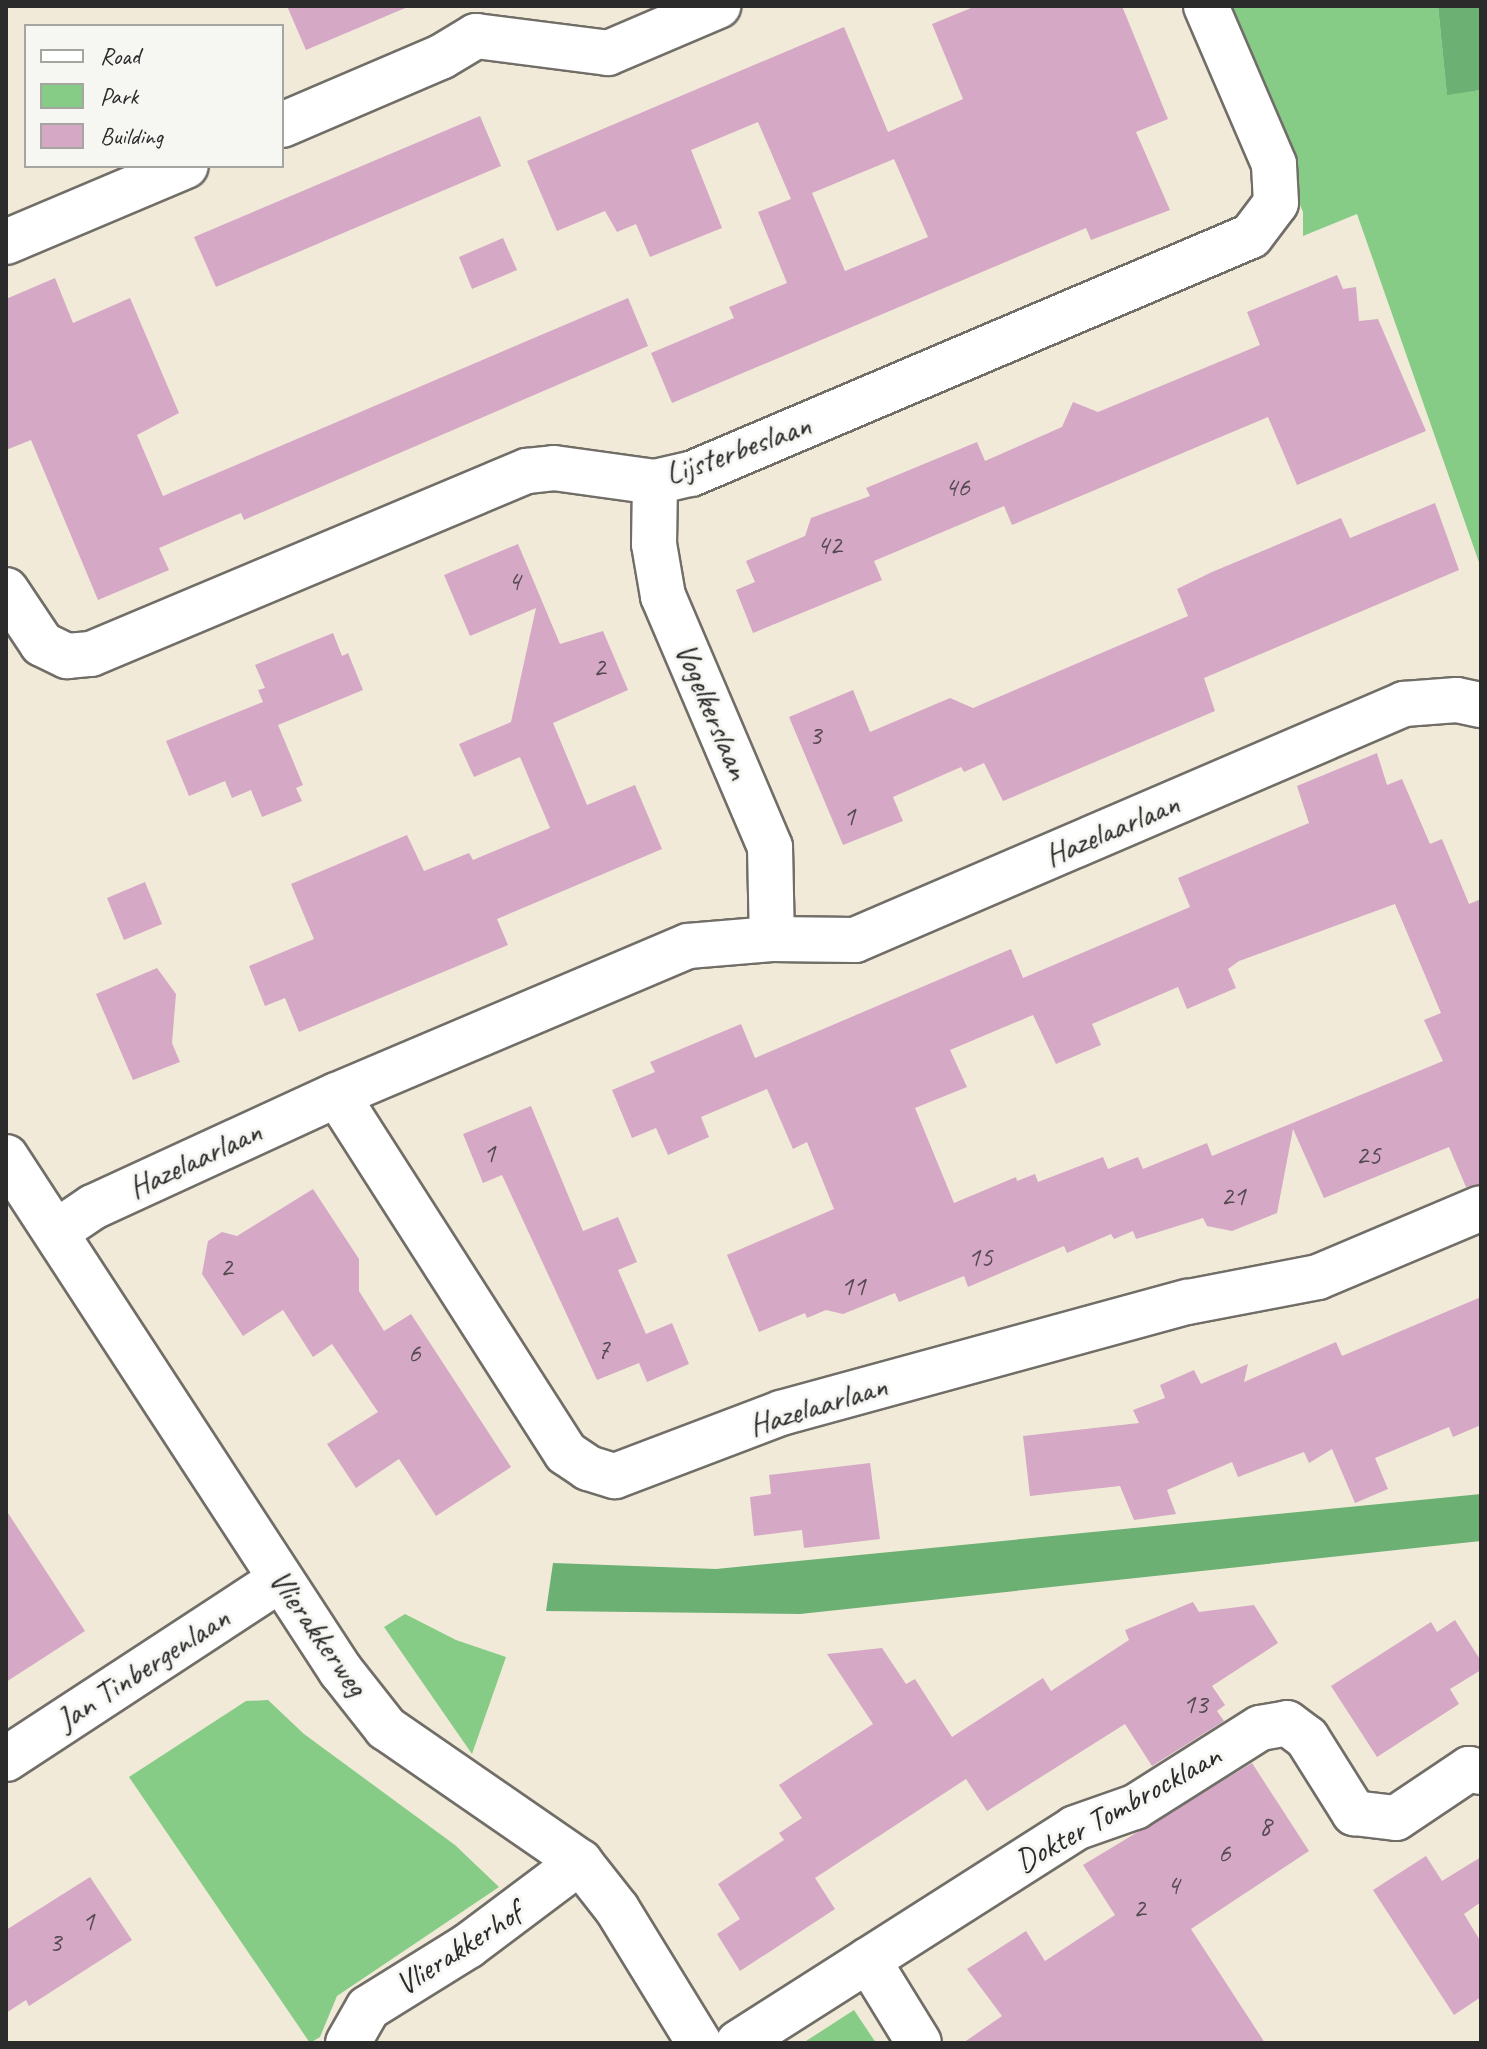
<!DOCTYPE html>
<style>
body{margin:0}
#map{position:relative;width:1487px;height:2049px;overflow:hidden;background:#f2ead8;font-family:Caveat,sans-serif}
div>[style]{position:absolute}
.green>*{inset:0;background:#86cc87}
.forest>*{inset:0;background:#6cb074}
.building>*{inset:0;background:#d5a8c6}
.roads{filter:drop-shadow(2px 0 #716e68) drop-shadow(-2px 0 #716e68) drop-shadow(0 2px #716e68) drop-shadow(0 -2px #716e68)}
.minor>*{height:44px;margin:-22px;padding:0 22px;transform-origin:22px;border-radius:22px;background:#fff}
span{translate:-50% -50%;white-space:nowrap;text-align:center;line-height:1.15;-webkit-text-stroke:6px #f6f6f2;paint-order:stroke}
.number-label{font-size:28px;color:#564a52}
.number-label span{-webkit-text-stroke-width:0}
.street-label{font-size:32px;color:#2b2b2b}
.frame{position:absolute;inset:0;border:8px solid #2b2b2b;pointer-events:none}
.legend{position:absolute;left:24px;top:24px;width:260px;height:144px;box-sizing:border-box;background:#f6f6f2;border:2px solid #a5a5a2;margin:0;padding:10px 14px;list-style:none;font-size:24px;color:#2b2b2b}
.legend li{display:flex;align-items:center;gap:16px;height:40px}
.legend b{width:40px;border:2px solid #a5a5a2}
</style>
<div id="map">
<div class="green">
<i style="clip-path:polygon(1218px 6px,1438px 6px,1447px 94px,1481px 90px,1481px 568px,1357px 214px,1303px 236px,1303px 212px)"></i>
<i style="clip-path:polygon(405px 1614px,456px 1640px,506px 1657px,472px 1754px,384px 1627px)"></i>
<i style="clip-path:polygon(268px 1700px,304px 1734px,455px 1845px,499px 1887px,337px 1996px,320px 2037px,310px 2043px,129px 1777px,246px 1701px)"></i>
<i style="clip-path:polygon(854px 2010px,876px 2043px,803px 2043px)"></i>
</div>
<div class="forest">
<i style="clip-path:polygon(1438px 6px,1481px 6px,1481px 90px,1447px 95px)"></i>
<i style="clip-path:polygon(1481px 1494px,1481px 1541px,800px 1614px,546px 1611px,553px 1563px,716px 1569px)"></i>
</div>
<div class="building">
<i style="clip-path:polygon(287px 6px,410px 6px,306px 50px)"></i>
<i style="clip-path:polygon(evenodd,976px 6px,1122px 6px,1168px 119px,1136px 132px,1170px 210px,1091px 240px,1086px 228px,672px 403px,651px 353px,734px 318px,729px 307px,787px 283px,758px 212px,791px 199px,758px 122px,691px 150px,722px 228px,650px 257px,636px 224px,617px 232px,605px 211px,557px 231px,527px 161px,844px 27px,888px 132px,963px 99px,932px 24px,976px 6px,894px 159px,928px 237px,845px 271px,812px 193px,894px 159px)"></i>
<i style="clip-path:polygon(480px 116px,501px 166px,216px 287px,194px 237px)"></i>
<i style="clip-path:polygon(503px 238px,517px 270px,472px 289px,459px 257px)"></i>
<i style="clip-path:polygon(1337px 275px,1343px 289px,1356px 287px,1359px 321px,1378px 319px,1426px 431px,1297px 485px,1268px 417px,1012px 525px,1004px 506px,874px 561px,882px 580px,753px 633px,736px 590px,755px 582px,746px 561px,805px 536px,811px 518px,870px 496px,866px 488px,977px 442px,985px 461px,1062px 427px,1073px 402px,1098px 412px,1260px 345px,1247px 312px)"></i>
<i style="clip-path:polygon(55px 278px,73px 323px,130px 298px,179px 413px,137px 435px,163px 496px,628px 298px,648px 346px,244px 520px,241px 513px,159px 548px,169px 570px,98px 600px,31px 440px,6px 450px,6px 299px)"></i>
<i style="clip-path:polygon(1435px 503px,1459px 570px,1204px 678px,1215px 711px,1003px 801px,984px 763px,964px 772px,961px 767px,893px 797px,903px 821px,843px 845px,789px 717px,853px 690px,870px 732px,950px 698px,973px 708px,1188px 616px,1177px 589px,1212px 572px,1341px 518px,1350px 538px)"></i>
<i style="clip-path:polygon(518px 544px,560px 644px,603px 631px,628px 690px,553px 723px,587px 805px,635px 785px,662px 849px,497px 919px,508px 945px,299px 1032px,285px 998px,265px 1006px,249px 966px,314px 939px,291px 884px,407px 835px,424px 871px,469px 853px,473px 860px,550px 828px,520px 757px,474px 777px,459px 744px,511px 722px,536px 608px,470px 636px,444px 575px)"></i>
<i style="clip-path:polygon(333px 633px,342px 656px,348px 653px,363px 690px,278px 725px,303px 785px,296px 788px,302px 801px,262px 817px,251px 790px,232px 798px,225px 781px,189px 796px,166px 741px,263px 702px,258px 690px,265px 688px,255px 665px)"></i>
<i style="clip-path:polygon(evenodd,1377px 753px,1387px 785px,1402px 779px,1430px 844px,1442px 839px,1469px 904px,1481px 899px,1481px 1184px,1466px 1187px,1449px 1147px,1324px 1198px,1293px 1129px,1277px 1213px,1232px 1231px,1207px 1226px,1203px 1218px,1136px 1239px,1133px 1231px,1114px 1239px,1111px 1234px,1067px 1253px,1064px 1246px,968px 1287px,964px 1276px,899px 1302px,895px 1293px,843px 1314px,826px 1310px,807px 1318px,805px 1313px,759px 1332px,727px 1255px,834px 1209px,807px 1142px,793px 1149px,767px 1089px,701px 1117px,709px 1137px,668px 1155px,656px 1128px,632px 1138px,612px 1090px,655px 1072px,650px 1062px,741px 1024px,755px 1058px,1011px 949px,1023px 978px,1190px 907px,1178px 878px,1309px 823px,1297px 786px,1377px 753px,1395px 904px,1441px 1013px,1424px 1020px,1443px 1061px,1212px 1156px,1207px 1143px,1143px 1169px,1138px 1157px,1108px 1169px,1103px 1157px,1038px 1182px,1035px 1174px,1017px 1181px,1016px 1177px,954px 1203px,915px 1108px,967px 1087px,950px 1050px,1033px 1015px,1056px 1064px,1101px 1045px,1092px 1024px,1178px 987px,1187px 1009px,1236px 988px,1228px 969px,1239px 961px,1395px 904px)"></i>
<i style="clip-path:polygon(145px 882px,162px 924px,124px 940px,107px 898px)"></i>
<i style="clip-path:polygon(157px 968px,176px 994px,172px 1043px,180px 1062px,133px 1080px,96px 994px)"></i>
<i style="clip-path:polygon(531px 1106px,583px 1231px,618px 1217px,637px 1262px,618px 1270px,646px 1334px,672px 1323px,689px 1364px,647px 1382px,639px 1363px,597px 1380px,502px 1175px,483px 1183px,463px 1134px)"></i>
<i style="clip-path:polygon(313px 1189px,359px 1259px,359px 1291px,384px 1331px,411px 1314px,511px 1467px,436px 1516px,399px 1459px,356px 1488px,327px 1444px,378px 1412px,332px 1344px,313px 1357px,283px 1310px,243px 1336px,202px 1274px,208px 1241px,222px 1232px,237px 1236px)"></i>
<i style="clip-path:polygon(1481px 1297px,1481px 1425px,1453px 1437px,1449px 1427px,1375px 1458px,1388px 1489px,1355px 1503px,1332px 1449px,1309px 1463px,1304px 1452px,1238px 1477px,1232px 1462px,1167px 1490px,1176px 1514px,1134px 1520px,1120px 1486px,1030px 1496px,1023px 1436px,1139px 1423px,1133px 1410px,1165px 1398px,1160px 1385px,1194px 1370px,1201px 1384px,1248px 1364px,1244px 1382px,1336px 1342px,1342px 1356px)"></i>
<i style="clip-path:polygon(870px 1463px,880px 1539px,804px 1548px,802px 1530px,754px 1536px,750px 1497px,771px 1494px,769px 1475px)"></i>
<i style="clip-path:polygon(6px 1510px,85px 1631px,6px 1682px)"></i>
<i style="clip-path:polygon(1193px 1602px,1199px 1612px,1254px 1605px,1278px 1643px,1212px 1686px,1225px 1705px,1217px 1711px,1224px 1721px,1152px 1766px,1125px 1724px,987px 1811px,966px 1779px,815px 1878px,835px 1909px,740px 1971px,717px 1934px,740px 1919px,718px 1884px,784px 1840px,779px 1833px,802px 1818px,779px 1785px,873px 1724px,827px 1654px,882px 1648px,906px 1684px,915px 1679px,952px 1737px,1043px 1678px,1051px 1691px,1129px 1640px,1125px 1630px)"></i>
<i style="clip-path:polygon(1455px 1620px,1481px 1661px,1481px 1670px,1450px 1689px,1459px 1704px,1377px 1757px,1331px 1686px,1431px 1622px,1437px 1632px)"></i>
<i style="clip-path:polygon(1252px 1763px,1309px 1851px,1191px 1929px,1265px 2043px,963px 2043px,1002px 2016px,967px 1969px,1026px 1931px,1045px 1961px,1115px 1915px,1083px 1865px)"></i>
<i style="clip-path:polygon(1426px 1856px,1442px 1881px,1481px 1857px,1481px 1902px,1464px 1914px,1481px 1942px,1481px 1997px,1454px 2015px,1373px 1890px)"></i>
<i style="clip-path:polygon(90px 1877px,132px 1940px,29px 2006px,26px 2000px,6px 2013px,6px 1930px)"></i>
</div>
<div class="roads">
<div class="minor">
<i style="left:282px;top:125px;width:173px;rotate:-23.2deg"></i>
<i style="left:441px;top:57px;width:41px;rotate:-31deg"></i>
<i style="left:476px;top:36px;width:133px;rotate:7.3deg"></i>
<i style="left:608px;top:53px;width:120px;rotate:-23.1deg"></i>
<i style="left:6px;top:242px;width:195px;rotate:-22.9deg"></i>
<i style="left:655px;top:482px;width:62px;rotate:90.9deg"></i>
<i style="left:654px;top:544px;width:53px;rotate:80.2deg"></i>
<i style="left:663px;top:596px;width:273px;rotate:66.9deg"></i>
<i style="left:770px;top:847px;width:92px;rotate:88.8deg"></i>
<i style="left:6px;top:590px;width:65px;rotate:56.3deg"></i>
<i style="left:42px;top:644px;width:28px;rotate:26deg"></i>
<i style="left:67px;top:656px;width:24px;rotate:-5deg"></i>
<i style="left:91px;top:654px;width:473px;rotate:-22.8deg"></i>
<i style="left:527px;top:471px;width:27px;rotate:-6deg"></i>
<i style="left:554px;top:468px;width:102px;rotate:7.9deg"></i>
<i style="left:655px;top:482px;width:37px;rotate:-13deg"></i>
<i style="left:691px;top:474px;width:608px;rotate:-23.03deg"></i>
<i style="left:1251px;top:236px;width:41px;rotate:-52.9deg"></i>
<i style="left:1276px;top:203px;width:39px;rotate:-93deg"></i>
<i style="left:1274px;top:164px;width:172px;rotate:-113.3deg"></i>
<i style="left:337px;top:1095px;width:425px;rotate:57.4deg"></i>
<i style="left:566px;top:1453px;width:27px;rotate:34deg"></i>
<i style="left:588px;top:1468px;width:28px;rotate:17deg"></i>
<i style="left:615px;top:1476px;width:178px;rotate:-20.8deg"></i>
<i style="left:781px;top:1413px;width:422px;rotate:-15.3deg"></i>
<i style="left:1188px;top:1302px;width:132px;rotate:-10.9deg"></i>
<i style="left:1318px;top:1277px;width:177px;rotate:-22.9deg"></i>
<i style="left:6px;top:1157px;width:614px;rotate:56.91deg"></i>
<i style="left:341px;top:1671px;width:73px;rotate:51.7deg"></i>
<i style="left:386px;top:1728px;width:236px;rotate:34.6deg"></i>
<i style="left:580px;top:1862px;width:60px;rotate:51.8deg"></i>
<i style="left:617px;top:1909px;width:157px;rotate:58.5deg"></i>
<i style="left:56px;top:1232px;width:45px;rotate:-34deg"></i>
<i style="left:93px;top:1207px;width:268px;rotate:-24.7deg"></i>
<i style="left:337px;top:1095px;width:381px;rotate:-23deg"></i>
<i style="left:688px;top:946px;width:84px;rotate:-4.8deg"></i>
<i style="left:772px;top:939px;width:83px;rotate:0.7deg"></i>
<i style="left:855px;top:940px;width:598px;rotate:-23.26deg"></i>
<i style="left:1404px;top:704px;width:53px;rotate:-4.3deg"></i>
<i style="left:1457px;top:700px;width:25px;rotate:12deg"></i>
<i style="left:6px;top:1759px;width:327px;rotate:-33.2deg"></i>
<i style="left:868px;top:1960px;width:97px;rotate:58.4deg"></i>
<i style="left:348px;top:2043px;width:40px;rotate:-60.3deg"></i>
<i style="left:368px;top:2008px;width:118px;rotate:-31.8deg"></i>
<i style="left:468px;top:1946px;width:140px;rotate:-36.9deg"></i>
<i style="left:738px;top:2043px;width:400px;rotate:-32.5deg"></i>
<i style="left:1075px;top:1828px;width:64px;rotate:-19.3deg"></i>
<i style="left:1135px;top:1807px;width:148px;rotate:-32.3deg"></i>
<i style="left:1260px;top:1728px;width:27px;rotate:-10deg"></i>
<i style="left:1287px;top:1723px;width:25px;rotate:37deg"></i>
<i style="left:1307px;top:1738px;width:89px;rotate:57.9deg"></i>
<i style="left:1354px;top:1813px;width:42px;rotate:6.8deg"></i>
<i style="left:1396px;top:1818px;width:88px;rotate:-33.9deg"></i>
<i style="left:1469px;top:1769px;width:12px;rotate:14deg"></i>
</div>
</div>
<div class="number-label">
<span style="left:957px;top:487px">46</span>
<span style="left:829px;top:545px">42</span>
<span style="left:514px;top:581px">4</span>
<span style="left:599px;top:667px">2</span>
<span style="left:815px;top:735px">3</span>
<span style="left:849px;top:816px">1</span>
<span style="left:489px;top:1153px">1</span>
<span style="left:1368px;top:1155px">25</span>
<span style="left:1233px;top:1196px">21</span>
<span style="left:980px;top:1257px">15</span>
<span style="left:226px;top:1267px">2</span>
<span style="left:853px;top:1286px">11</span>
<span style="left:603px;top:1349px">7</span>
<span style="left:414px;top:1353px">6</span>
<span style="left:1195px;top:1704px">13</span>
<span style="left:1265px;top:1826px">8</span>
<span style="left:1224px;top:1853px">6</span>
<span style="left:1173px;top:1885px">4</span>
<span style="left:1139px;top:1908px">2</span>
<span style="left:88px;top:1921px">1</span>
<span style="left:55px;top:1942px">3</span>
</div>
<div class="street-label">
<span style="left:738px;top:450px;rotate:-20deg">Lijsterbeslaan</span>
<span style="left:712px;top:711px;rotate:67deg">Vogelkerslaan</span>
<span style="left:1112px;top:830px;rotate:-23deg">Hazelaarlaan</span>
<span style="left:195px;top:1160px;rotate:-25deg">Hazelaarlaan</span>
<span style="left:818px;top:1406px;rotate:-17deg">Hazelaarlaan</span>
<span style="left:318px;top:1633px;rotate:55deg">Vlierakkerweg</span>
<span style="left:143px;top:1669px;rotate:-33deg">Jan Tinbergenlaan</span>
<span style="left:1118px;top:1809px;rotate:-29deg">Dokter Tombrocklaan</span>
<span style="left:459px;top:1949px;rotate:-33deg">Vlierakkerhof</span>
</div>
<div class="frame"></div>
<ul class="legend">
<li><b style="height:10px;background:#fff"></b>Road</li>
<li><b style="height:22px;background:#86cc87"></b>Park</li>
<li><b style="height:22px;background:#d5a8c6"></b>Building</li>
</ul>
</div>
